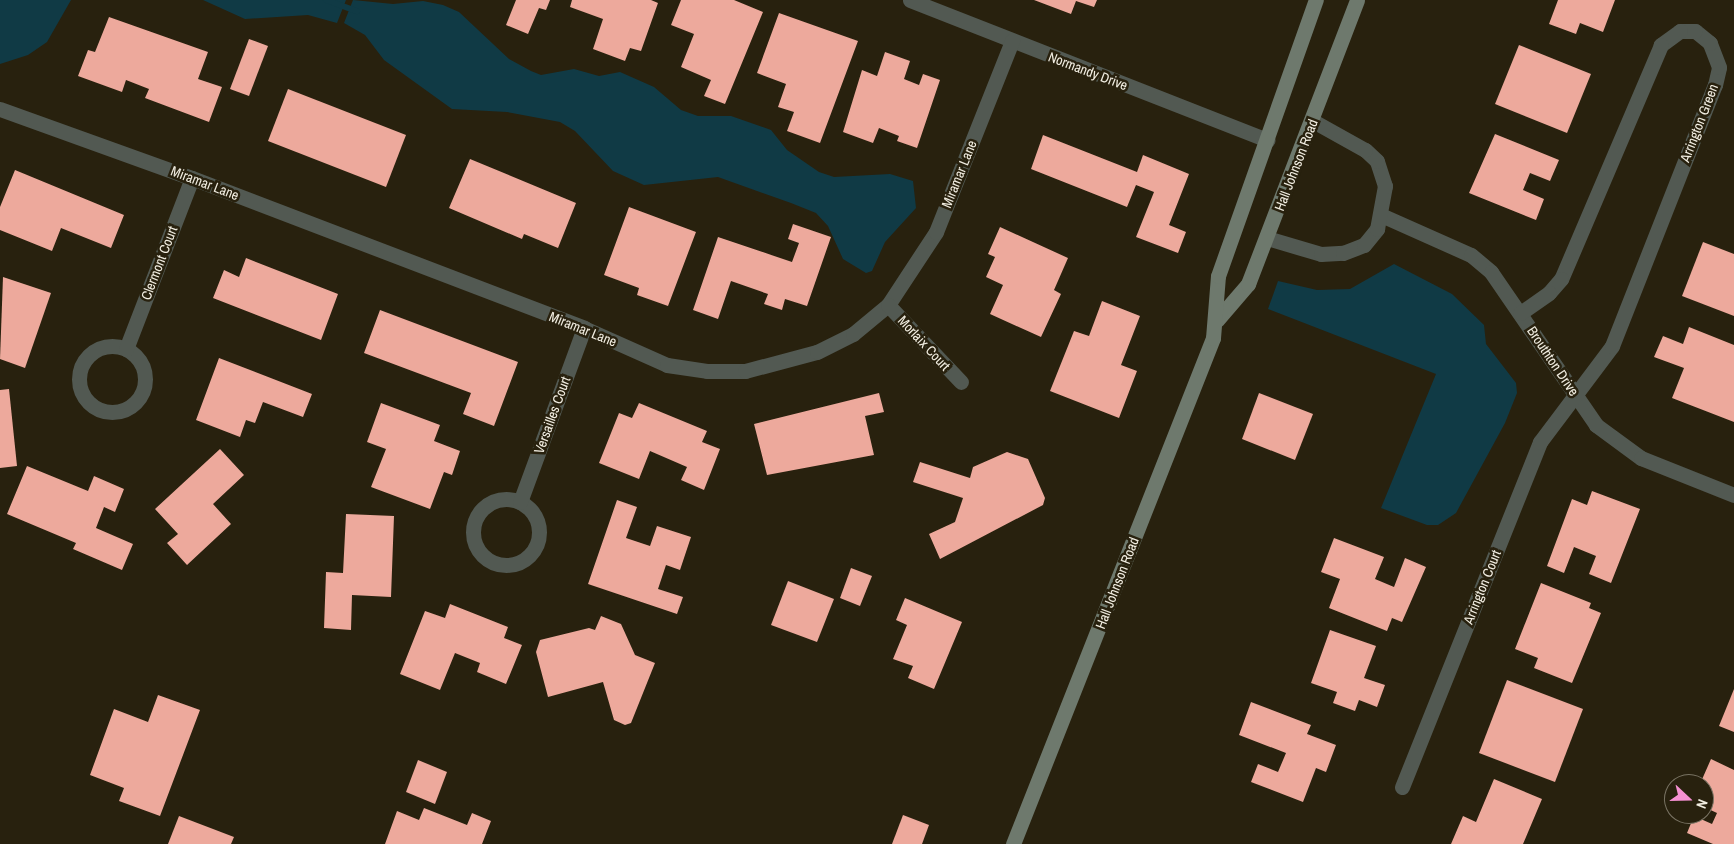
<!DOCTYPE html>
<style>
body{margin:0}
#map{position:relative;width:1734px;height:844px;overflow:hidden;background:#28210e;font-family:"Archivo Narrow",sans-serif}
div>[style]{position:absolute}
.water>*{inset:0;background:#103a45}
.stream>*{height:6px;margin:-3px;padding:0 3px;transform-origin:3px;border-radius:3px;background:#103a45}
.building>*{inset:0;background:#eda99c}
.street>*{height:15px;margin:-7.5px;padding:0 7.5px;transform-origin:7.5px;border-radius:7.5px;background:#525952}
.street>.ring{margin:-7.5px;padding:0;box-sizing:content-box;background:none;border:15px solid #525952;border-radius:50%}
.secondary>*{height:15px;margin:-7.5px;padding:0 7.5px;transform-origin:7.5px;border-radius:7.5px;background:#6e796d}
span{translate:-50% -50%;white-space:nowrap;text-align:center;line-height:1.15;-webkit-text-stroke:5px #28210e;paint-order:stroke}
.street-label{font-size:14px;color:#f2eee2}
.north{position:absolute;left:1664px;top:774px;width:50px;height:50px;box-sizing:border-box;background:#28210e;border:1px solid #797363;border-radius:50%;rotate:111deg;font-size:14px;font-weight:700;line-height:20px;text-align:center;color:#f2eee2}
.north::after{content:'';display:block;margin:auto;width:18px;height:22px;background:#f590d1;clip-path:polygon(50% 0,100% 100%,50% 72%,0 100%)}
</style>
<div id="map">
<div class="water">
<i style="clip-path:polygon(0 0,71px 0,47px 42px,28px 55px,0 64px)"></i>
<i style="clip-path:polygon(203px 0,346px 0,337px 23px,308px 15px,245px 19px)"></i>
<i style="clip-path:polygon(353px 0,393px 4px,423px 1px,443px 5px,459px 12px,509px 59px,531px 71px,541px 75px,574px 69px,599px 76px,620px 72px,654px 87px,681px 110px,698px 116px,731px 116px,771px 130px,787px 150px,819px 172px,834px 177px,890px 174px,913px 181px,916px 208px,885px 242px,872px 271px,866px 273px,843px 259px,828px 226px,816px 213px,791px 203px,718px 177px,644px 185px,613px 171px,575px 131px,560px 122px,507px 112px,452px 109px,384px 60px,365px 35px,344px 23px)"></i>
<i style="clip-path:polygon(1394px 264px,1452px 294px,1484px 325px,1486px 344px,1516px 383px,1517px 393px,1505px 423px,1456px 513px,1438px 525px,1427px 525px,1381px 508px,1436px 374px,1268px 309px,1278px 281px,1317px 290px,1350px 289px)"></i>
</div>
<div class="stream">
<i style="left:326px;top:0;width:33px;rotate:20deg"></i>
</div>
<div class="building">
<i style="clip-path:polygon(516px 0,550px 0,546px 10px,539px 8px,528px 34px,506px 25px)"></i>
<i style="clip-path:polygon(572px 0,651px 0,658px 3px,641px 51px,630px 48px,625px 61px,593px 49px,603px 19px,570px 7px)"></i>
<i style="clip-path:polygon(681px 0,734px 0,763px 12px,725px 104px,704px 96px,711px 80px,681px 67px,694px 34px,671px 25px)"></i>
<i style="clip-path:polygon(1034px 0,1097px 0,1094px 7px,1076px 1px,1071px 14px)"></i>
<i style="clip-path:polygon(1558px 0,1615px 0,1603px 32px,1580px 23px,1576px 34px,1549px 24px)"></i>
<i style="clip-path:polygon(779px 13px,858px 41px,820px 143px,787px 131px,794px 112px,778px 107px,786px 84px,757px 73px)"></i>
<i style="clip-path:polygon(109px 17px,208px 52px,198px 79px,222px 87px,209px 122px,145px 98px,149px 89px,126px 80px,122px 92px,78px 76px,88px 50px,95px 52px)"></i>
<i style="clip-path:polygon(249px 39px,268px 46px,249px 96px,230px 89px)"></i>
<i style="clip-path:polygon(1519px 45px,1591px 74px,1567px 133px,1495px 104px)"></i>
<i style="clip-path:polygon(885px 52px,910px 61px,904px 79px,919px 85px,923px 74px,940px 80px,917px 148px,897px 141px,899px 136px,879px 128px,873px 143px,843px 132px,862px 70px,877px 76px)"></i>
<i style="clip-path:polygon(288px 89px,406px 135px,386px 187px,268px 141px)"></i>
<i style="clip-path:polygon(1495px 134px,1559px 160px,1550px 181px,1530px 173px,1523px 190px,1544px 199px,1536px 220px,1469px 193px)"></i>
<i style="clip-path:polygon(1043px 135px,1137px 172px,1143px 155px,1189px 174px,1169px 225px,1186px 232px,1178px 253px,1136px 237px,1154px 192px,1136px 185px,1127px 207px,1031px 169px)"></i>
<i style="clip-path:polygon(470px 159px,576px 203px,558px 248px,524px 234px,522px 239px,449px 208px)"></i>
<i style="clip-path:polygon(15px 170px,124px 215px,111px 248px,61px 228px,52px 251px,0 230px,0 207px)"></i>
<i style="clip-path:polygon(629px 207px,696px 232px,668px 306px,637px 295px,639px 288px,604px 275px)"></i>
<i style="clip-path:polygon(793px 224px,831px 237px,807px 306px,785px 299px,782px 310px,764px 304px,768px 294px,731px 281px,718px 319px,693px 310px,718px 237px,792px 262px,799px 243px,788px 239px)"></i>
<i style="clip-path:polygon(1000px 227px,1068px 258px,1054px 290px,1061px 294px,1041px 337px,990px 314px,1003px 285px,986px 277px,995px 257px,988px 254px)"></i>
<i style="clip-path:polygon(1703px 242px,1734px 254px,1734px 316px,1682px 296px)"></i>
<i style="clip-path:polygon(246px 258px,338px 294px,321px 340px,213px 298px,224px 270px,239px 277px)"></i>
<i style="clip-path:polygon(3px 277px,51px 293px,25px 368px,0 359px)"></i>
<i style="clip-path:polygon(1102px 301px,1140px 316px,1121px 365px,1137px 371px,1119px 418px,1050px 391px,1074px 331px,1089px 336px)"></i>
<i style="clip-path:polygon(380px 310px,518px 362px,494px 426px,463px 414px,471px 393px,364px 353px)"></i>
<i style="clip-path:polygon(1689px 327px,1734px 345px,1734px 422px,1672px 398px,1684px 368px,1654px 357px,1663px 336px,1683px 344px)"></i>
<i style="clip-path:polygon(219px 358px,312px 394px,303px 417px,263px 402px,255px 423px,246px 420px,240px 437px,196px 420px)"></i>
<i style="clip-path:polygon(9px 389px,17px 466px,0 468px,0 390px)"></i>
<i style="clip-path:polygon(879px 393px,884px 412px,865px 416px,874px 455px,767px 475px,754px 424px)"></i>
<i style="clip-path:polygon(1259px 393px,1313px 414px,1295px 460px,1242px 439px)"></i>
<i style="clip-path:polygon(381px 403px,440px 425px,434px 441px,460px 451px,452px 475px,444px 472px,430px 509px,371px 487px,386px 449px,367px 442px)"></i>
<i style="clip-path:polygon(639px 403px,707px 431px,702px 442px,720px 449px,704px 490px,681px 480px,687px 467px,650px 451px,639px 479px,599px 463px,619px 413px,632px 418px)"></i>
<i style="clip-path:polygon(220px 449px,244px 475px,213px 504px,231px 524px,187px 565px,167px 543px,178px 534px,155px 509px)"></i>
<i style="clip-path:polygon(1007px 452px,1028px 459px,1045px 498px,1043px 505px,940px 559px,929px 534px,955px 522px,963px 498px,913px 482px,920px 462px,970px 478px,973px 467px)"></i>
<i style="clip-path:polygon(27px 466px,88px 491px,94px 476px,124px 489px,115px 512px,104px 507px,96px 528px,133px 544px,122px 570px,73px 549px,76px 543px,7px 514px)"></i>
<i style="clip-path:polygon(1592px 491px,1640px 509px,1611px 583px,1589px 574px,1596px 556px,1574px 547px,1564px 573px,1547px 566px,1572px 499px,1587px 505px)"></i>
<i style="clip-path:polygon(617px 500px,637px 507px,626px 538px,650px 546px,657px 526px,691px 537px,680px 570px,666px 565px,658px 589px,683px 597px,677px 614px,588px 584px)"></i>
<i style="clip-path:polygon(346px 514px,394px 516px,391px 597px,352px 595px,351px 630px,324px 628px,326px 572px,343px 573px)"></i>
<i style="clip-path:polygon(1334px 538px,1384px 557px,1375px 579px,1394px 587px,1405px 558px,1426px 567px,1402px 622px,1392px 618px,1387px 631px,1329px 608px,1340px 579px,1321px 572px)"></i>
<i style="clip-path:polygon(851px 568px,872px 576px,860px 606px,840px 598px)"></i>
<i style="clip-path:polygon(788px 581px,834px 599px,817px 642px,771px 625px)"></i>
<i style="clip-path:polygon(1541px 583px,1591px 603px,1589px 608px,1601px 613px,1572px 683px,1534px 668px,1538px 658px,1515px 649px)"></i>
<i style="clip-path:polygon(905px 598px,962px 622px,934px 689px,908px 678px,913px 666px,893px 659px,907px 625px,896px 620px)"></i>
<i style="clip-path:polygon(450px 604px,508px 627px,504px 638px,522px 645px,506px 684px,477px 672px,480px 663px,455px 653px,440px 690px,400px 674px,425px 611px,445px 618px)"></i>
<i style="clip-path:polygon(601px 616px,621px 624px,635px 655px,655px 663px,631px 723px,625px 725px,614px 720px,603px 682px,548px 697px,536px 652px,540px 640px,589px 628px,595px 630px)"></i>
<i style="clip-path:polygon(1330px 630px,1376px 646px,1364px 678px,1385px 685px,1377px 707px,1359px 700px,1355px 711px,1333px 703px,1337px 692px,1311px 683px)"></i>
<i style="clip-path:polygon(1507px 680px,1583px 709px,1555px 782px,1479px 753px)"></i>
<i style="clip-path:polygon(1734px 689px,1734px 732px,1719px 726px)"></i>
<i style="clip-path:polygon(158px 695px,200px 710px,160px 816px,119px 801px,124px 788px,90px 775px,114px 709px,148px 722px)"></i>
<i style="clip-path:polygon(1251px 702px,1311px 725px,1307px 734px,1336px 745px,1326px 772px,1316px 768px,1303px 802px,1251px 782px,1258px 764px,1278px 772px,1286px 753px,1239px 735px)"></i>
<i style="clip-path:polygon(1711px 759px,1734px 770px,1734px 844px,1713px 844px,1687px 833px,1694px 816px,1712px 824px,1717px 813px,1704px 807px,1709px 793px,1700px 784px)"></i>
<i style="clip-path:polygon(418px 760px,447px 772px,435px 804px,406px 792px)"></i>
<i style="clip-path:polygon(1494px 779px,1542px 799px,1523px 844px,1451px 844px,1463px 816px,1476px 822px)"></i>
<i style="clip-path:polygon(424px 808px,467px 825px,472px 813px,491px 821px,482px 844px,385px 844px,397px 811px,419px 820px)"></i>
<i style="clip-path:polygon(903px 815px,929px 825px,922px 844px,892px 844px)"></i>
<i style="clip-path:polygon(179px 816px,234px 837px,231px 844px,168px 844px)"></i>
</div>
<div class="street">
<i style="left:910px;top:0;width:384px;rotate:21.4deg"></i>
<i style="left:0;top:109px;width:204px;rotate:19.8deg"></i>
<i style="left:192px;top:178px;width:420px;rotate:20.9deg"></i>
<i style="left:584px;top:328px;width:91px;rotate:24deg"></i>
<i style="left:667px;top:365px;width:40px;rotate:8.5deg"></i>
<i style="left:707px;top:371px;width:38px"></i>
<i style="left:745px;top:371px;width:74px;rotate:-14.8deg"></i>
<i style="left:817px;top:352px;width:40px;rotate:-26.6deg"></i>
<i style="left:853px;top:334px;width:45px;rotate:-39.6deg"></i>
<i style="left:888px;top:305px;width:87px;rotate:-56.7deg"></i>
<i style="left:936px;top:232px;width:206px;rotate:-68.3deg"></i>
<i style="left:1381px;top:215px;width:98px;rotate:24deg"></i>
<i style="left:1471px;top:255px;width:26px;rotate:40deg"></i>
<i style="left:1491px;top:272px;width:186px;rotate:55.5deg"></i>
<i style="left:1596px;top:425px;width:56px;rotate:36.3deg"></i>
<i style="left:1641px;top:458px;width:100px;rotate:21.7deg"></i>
<i style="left:1267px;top:238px;width:56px;rotate:16.5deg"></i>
<i style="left:1321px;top:254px;width:22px;rotate:-3deg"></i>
<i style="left:1343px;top:253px;width:22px;rotate:-21deg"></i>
<i style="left:1364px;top:245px;width:21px;rotate:-51deg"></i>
<i style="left:1377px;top:229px;width:44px;rotate:-79.5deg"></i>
<i style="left:1385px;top:186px;width:26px;rotate:-108deg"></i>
<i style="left:1377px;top:161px;width:16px;rotate:-137deg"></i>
<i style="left:1365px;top:150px;width:60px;rotate:-150.9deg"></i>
<i style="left:888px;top:305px;width:106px;rotate:46.5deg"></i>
<i class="ring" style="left:79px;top:346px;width:51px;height:51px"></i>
<i style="left:126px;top:349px;width:183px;rotate:-68.9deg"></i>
<i class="ring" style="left:473px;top:499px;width:51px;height:51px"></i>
<i style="left:520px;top:502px;width:185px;rotate:-69.8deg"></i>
<i style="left:1402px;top:787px;width:372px;rotate:-68.2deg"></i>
<i style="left:1540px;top:442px;width:120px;rotate:-53.1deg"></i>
<i style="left:1612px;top:346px;width:281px;rotate:-68.5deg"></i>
<i style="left:1715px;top:85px;width:18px;rotate:-77deg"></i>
<i style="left:1719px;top:67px;width:26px;rotate:-111deg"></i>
<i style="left:1710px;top:43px;width:19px;rotate:-141deg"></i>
<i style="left:1695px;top:31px;width:15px;rotate:180deg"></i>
<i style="left:1680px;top:31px;width:24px;rotate:144deg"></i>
<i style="left:1661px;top:45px;width:254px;rotate:113.1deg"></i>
<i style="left:1561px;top:279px;width:18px;rotate:131deg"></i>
<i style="left:1549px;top:293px;width:35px;rotate:145deg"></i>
</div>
<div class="secondary">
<i style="left:1217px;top:320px;width:48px;rotate:-49.3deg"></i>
<i style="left:1248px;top:284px;width:304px;rotate:-69deg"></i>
<i style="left:1013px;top:844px;width:544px;rotate:-68.43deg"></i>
<i style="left:1213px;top:338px;width:62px;rotate:-85.4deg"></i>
<i style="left:1218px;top:276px;width:293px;rotate:-70.5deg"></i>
</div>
<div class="street-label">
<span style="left:1088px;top:71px;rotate:21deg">Normandy Drive</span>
<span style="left:1699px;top:123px;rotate:-69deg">Arrington Green</span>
<span style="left:1296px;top:165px;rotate:-69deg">Hall Johnson Road</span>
<span style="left:959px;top:174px;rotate:-68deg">Miramar Lane</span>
<span style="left:205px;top:183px;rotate:21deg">Miramar Lane</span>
<span style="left:159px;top:263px;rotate:-69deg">Clermont Court</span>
<span style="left:583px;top:329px;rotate:22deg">Miramar Lane</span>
<span style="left:924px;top:343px;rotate:47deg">Morlaix Court</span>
<span style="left:1553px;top:361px;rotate:56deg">Brouthton Drive</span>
<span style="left:552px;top:415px;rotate:-70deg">Versailles Court</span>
<span style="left:1117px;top:583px;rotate:-69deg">Hall Johnson Road</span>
<span style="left:1482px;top:587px;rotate:-68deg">Arrington Court</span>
</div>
<div class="north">N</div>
</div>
